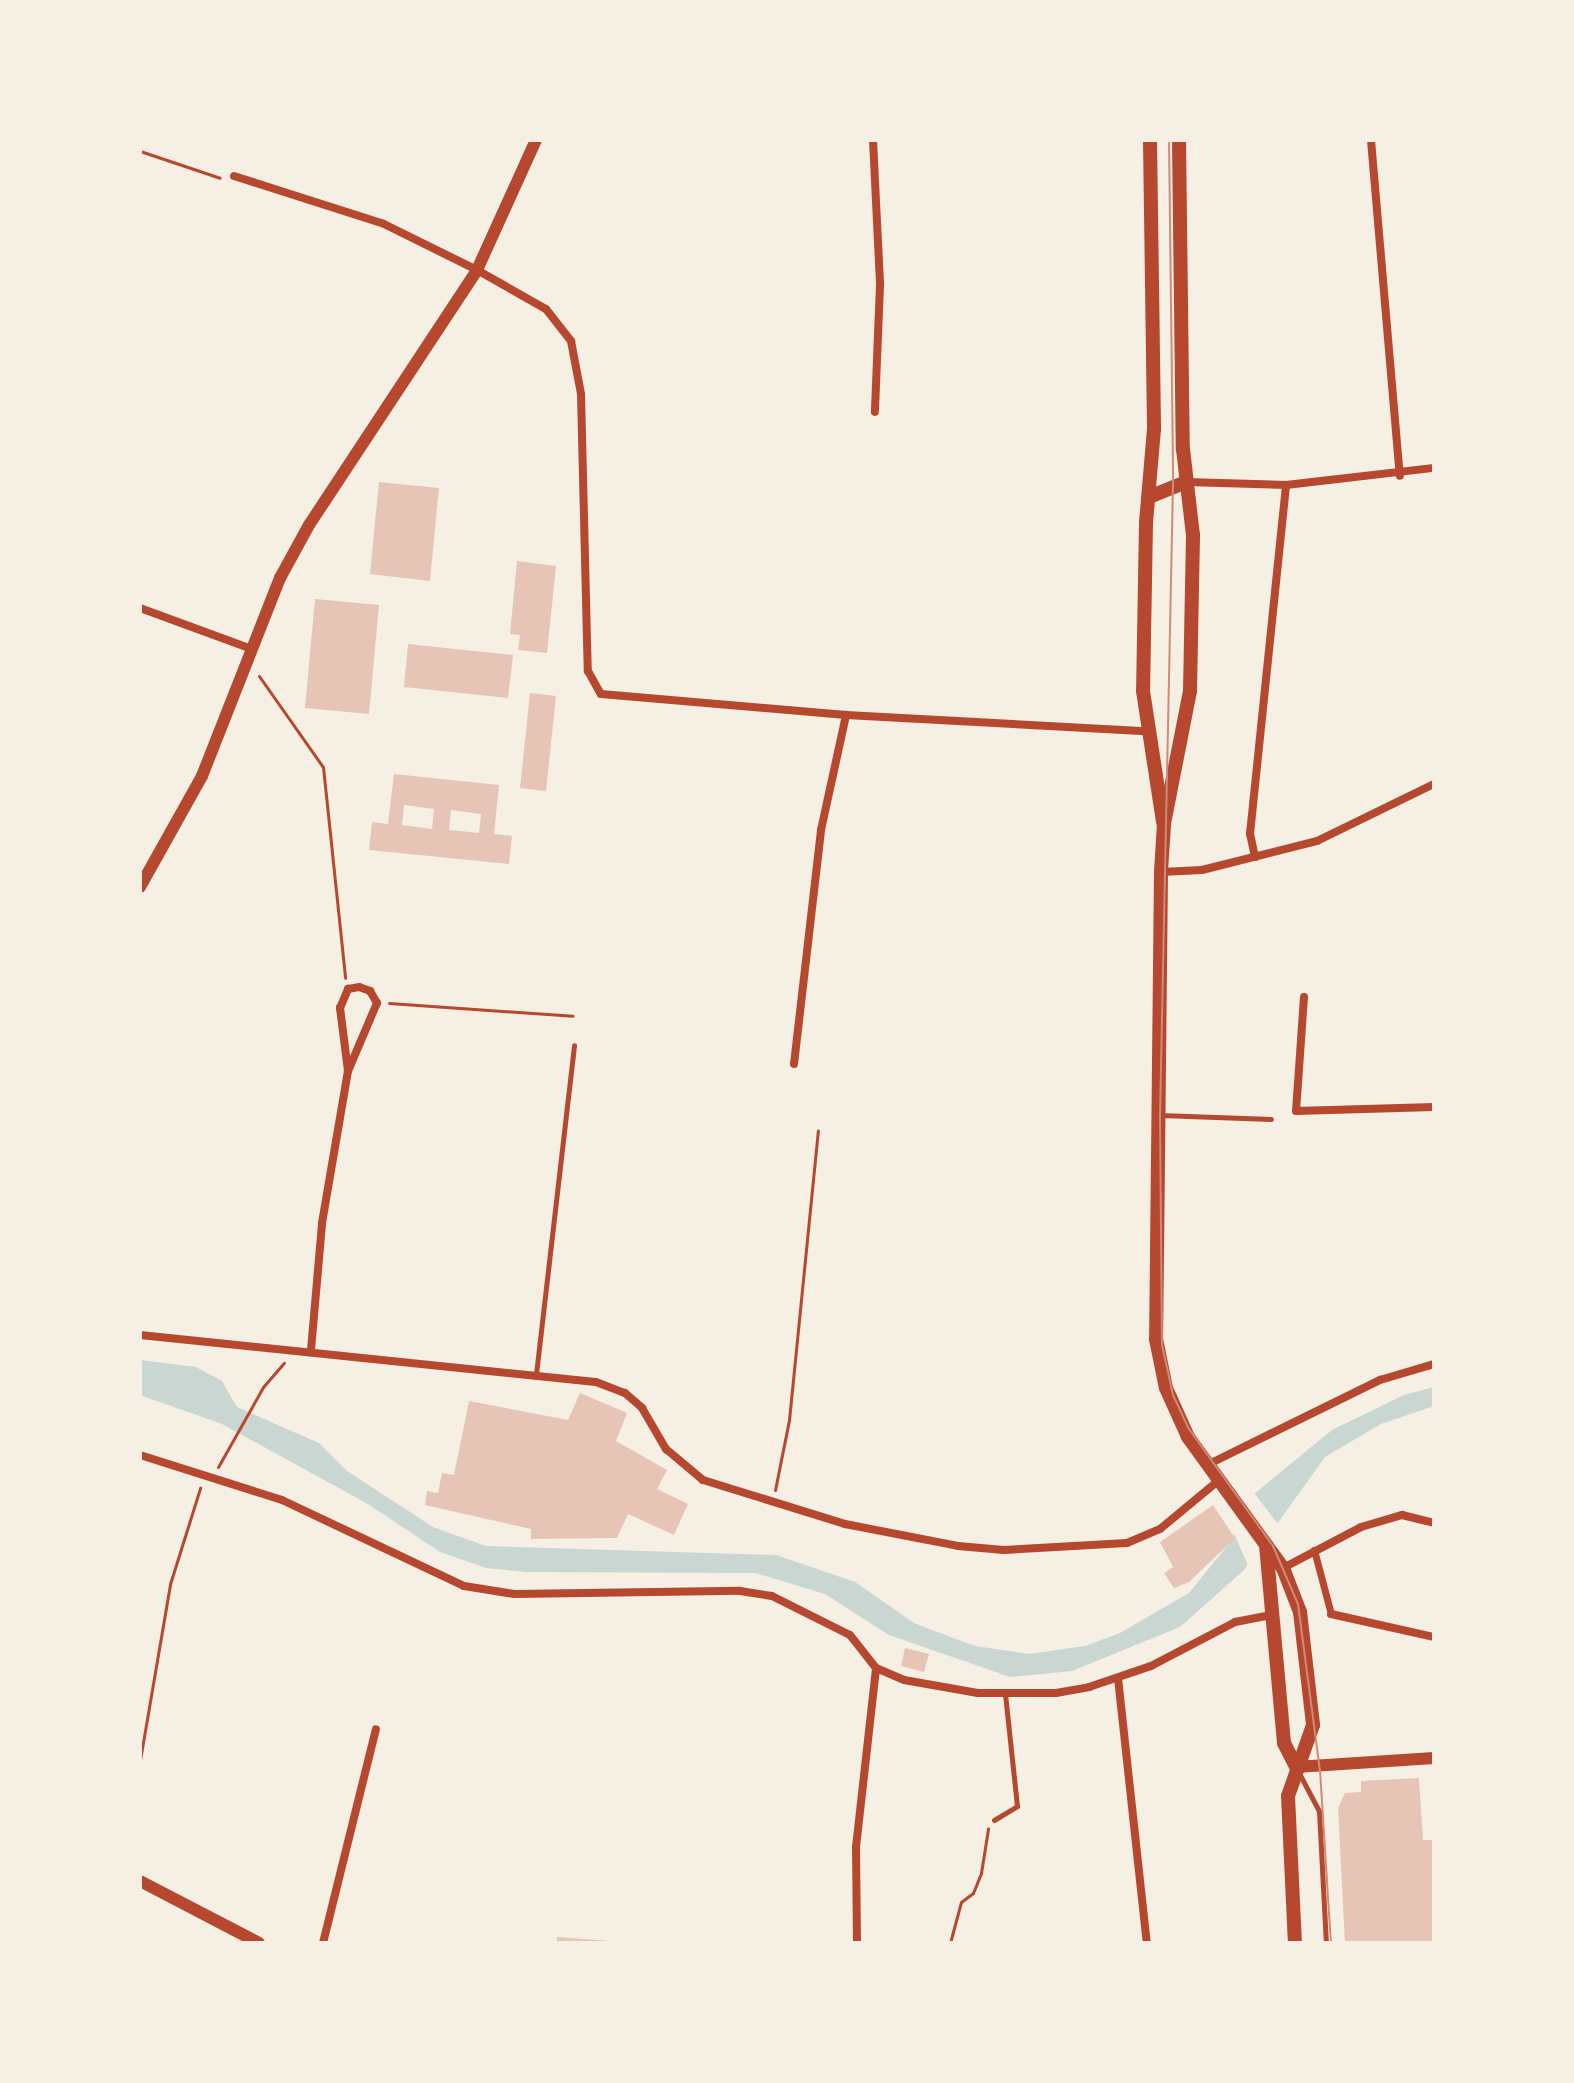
<!DOCTYPE html>
<style>
body{margin:0}
#map{position:relative;width:1574px;height:2083px;overflow:hidden;background:#f6efe4;font-family:"Space Grotesk",sans-serif}
div>[style]{position:absolute}
.water>*{inset:0;background:#c9d6d2}
.pier>*{inset:0;background:#f6efe4}
.building>*{inset:0;background:#e6c5b7}
.path>*{height:3px;margin:-1.5px;padding:0 1.5px;transform-origin:1.5px;border-radius:1.5px;background:#b5482f}
.service>*{height:5px;margin:-2.5px;padding:0 2.5px;transform-origin:2.5px;border-radius:2.5px;background:#b5482f}
.pedestrian>*{height:7px;margin:-3.5px;padding:0 3.5px;transform-origin:3.5px;border-radius:3.5px;background:#b5482f}
.minor>*{height:8px;margin:-4px;padding:0 4px;transform-origin:4px;border-radius:4px;background:#b5482f}
.tertiary>*{height:12px;margin:-6px;padding:0 6px;transform-origin:6px;border-radius:6px;background:#b5482f}
.secondary>*{height:14px;margin:-7px;padding:0 7px;transform-origin:7px;border-radius:7px;background:#b5482f}
.tram>*{height:2px;margin:-1px;padding:0 1px;transform-origin:1px;border-radius:1px;background:#cf8b77}
span{translate:-50% -50%;white-space:nowrap;text-align:center;line-height:1.15;-webkit-text-stroke:8px #f6efe4;paint-order:stroke}
.frame{position:absolute;inset:0;border:142px solid #f6efe4;pointer-events:none}
</style>
<div id="map">
<div class="water">
<i style="clip-path:polygon(140px 1360px,196px 1367px,222px 1381px,237px 1407px,319px 1443px,347px 1471px,433px 1527px,486px 1546px,776px 1555px,855px 1582px,914px 1623px,940px 1633px,975px 1646px,1029px 1654px,1085px 1646px,1120px 1633px,1189px 1593px,1231px 1541px,1254px 1494px,1332px 1430px,1404px 1395px,1434px 1387px,1434px 1406px,1381px 1424px,1325px 1457px,1244px 1570px,1180px 1627px,1072px 1671px,1010px 1677px,889px 1635px,825px 1594px,755px 1573px,527px 1572px,486px 1568px,440px 1552px,368px 1504px,222px 1424px,140px 1395px)"></i>
</div>
<div class="pier">
<i style="clip-path:polygon(1254px 1493px,1278px 1524px,1249px 1568px,1232px 1529px)"></i>
</div>
<div class="building">
<i style="clip-path:polygon(379px 482px,439px 488px,430px 581px,370px 574px)"></i>
<i style="clip-path:polygon(517px 561px,556px 566px,547px 653px,518px 650px,520px 635px,510px 634px)"></i>
<i style="clip-path:polygon(315px 599px,379px 605px,369px 714px,305px 708px)"></i>
<i style="clip-path:polygon(408px 644px,513px 655px,508px 698px,404px 687px)"></i>
<i style="clip-path:polygon(530px 693px,556px 696px,546px 791px,520px 788px)"></i>
<i style="clip-path:polygon(evenodd,394px 774px,499px 785px,494px 834px,512px 836px,509px 864px,369px 850px,372px 822px,388px 824px,394px 774px,404px 805px,434px 809px,432px 829px,402px 825px,404px 805px,394px 774px,451px 810px,481px 814px,479px 833px,449px 830px,451px 810px)"></i>
<i style="clip-path:polygon(580px 1393px,627px 1413px,616px 1441px,667px 1470px,657px 1489px,688px 1504px,674px 1535px,628px 1514px,617px 1538px,531px 1539px,531px 1529px,425px 1505px,427px 1491px,438px 1493px,442px 1473px,454px 1475px,469px 1401px,568px 1420px)"></i>
<i style="clip-path:polygon(1213px 1505px,1235px 1538px,1189px 1582px,1174px 1588px,1164px 1573px,1173px 1567px,1160px 1542px)"></i>
<i style="clip-path:polygon(905px 1648px,929px 1654px,924px 1672px,901px 1666px)"></i>
<i style="clip-path:polygon(1419px 1778px,1423px 1840px,1434px 1840px,1434px 1943px,1345px 1943px,1338px 1808px,1345px 1793px,1361px 1792px,1361px 1781px)"></i>
<i style="clip-path:polygon(557px 1937px,611px 1941px,611px 1943px,557px 1943px)"></i>
</div>
<div class="path">
<i style="left:140px;top:151px;width:84px;rotate:18.6deg"></i>
<i style="left:259px;top:676px;width:111px;rotate:54.9deg"></i>
<i style="left:323px;top:767px;width:212px;rotate:84deg"></i>
<i style="left:389px;top:1003px;width:184px;rotate:4deg"></i>
<i style="left:218px;top:1467px;width:92px;rotate:-60.6deg"></i>
<i style="left:263px;top:1387px;width:32px;rotate:-49deg"></i>
<i style="left:775px;top:1490px;width:71px;rotate:-78.7deg"></i>
<i style="left:789px;top:1420px;width:291px;rotate:-84.3deg"></i>
<i style="left:140px;top:1760px;width:179px;rotate:-80.3deg"></i>
<i style="left:170px;top:1584px;width:101px;rotate:-72.6deg"></i>
<i style="left:950px;top:1943px;width:42px;rotate:-75deg"></i>
<i style="left:961px;top:1902px;width:15px;rotate:-37deg"></i>
<i style="left:973px;top:1893px;width:22px;rotate:-68deg"></i>
<i style="left:981px;top:1873px;width:45px;rotate:-81deg"></i>
</div>
<div class="service">
<i style="left:1160px;top:1115px;width:111px;rotate:2.1deg"></i>
<i style="left:536px;top:1374px;width:331px;rotate:-83.4deg"></i>
<i style="left:1300px;top:1775px;width:41px;rotate:62.2deg"></i>
<i style="left:1319px;top:1811px;width:132px;rotate:87deg"></i>
<i style="left:994px;top:1820px;width:27px;rotate:-31deg"></i>
<i style="left:1017px;top:1806px;width:114px;rotate:-96.1deg"></i>
</div>
<div class="pedestrian">
<i style="left:1314px;top:1550px;width:66px;rotate:75.1deg"></i>
</div>
<div class="minor">
<i style="left:873px;top:140px;width:145px;rotate:87.2deg"></i>
<i style="left:880px;top:285px;width:127px;rotate:92.3deg"></i>
<i style="left:1371px;top:140px;width:337px;rotate:85.1deg"></i>
<i style="left:234px;top:176px;width:157px;rotate:17.7deg"></i>
<i style="left:384px;top:224px;width:104px;rotate:26.3deg"></i>
<i style="left:477px;top:270px;width:79px;rotate:29.5deg"></i>
<i style="left:546px;top:309px;width:41px;rotate:52deg"></i>
<i style="left:571px;top:341px;width:54px;rotate:79.3deg"></i>
<i style="left:581px;top:394px;width:277px;rotate:88.6deg"></i>
<i style="left:588px;top:671px;width:26px;rotate:61deg"></i>
<i style="left:601px;top:694px;width:246px;rotate:4.9deg"></i>
<i style="left:846px;top:715px;width:300px;rotate:3.1deg"></i>
<i style="left:1186px;top:482px;width:100px;rotate:1.7deg"></i>
<i style="left:1286px;top:485px;width:149px;rotate:-6.6deg"></i>
<i style="left:140px;top:608px;width:119px;rotate:20.1deg"></i>
<i style="left:1255px;top:857px;width:24px;rotate:-102deg"></i>
<i style="left:1250px;top:834px;width:351px;rotate:-84.1deg"></i>
<i style="left:1161px;top:872px;width:41px;rotate:-2.8deg"></i>
<i style="left:1202px;top:870px;width:119px;rotate:-14.2deg"></i>
<i style="left:1317px;top:841px;width:130px;rotate:-26deg"></i>
<i style="left:359px;top:987px;width:12px;rotate:20deg"></i>
<i style="left:370px;top:991px;width:14px;rotate:60deg"></i>
<i style="left:377px;top:1003px;width:74px;rotate:113.1deg"></i>
<i style="left:348px;top:1071px;width:64px;rotate:-97.2deg"></i>
<i style="left:340px;top:1008px;width:21px;rotate:-67deg"></i>
<i style="left:348px;top:989px;width:11px;rotate:-10deg"></i>
<i style="left:1304px;top:997px;width:114px;rotate:94deg"></i>
<i style="left:1296px;top:1111px;width:138px;rotate:-1.7deg"></i>
<i style="left:794px;top:1064px;width:236px;rotate:-83.4deg"></i>
<i style="left:821px;top:830px;width:118px;rotate:-77.7deg"></i>
<i style="left:140px;top:1335px;width:458px;rotate:5.9deg"></i>
<i style="left:596px;top:1382px;width:31px;rotate:21deg"></i>
<i style="left:625px;top:1393px;width:23px;rotate:41deg"></i>
<i style="left:642px;top:1408px;width:48px;rotate:59.7deg"></i>
<i style="left:666px;top:1449px;width:48px;rotate:40deg"></i>
<i style="left:703px;top:1480px;width:149px;rotate:17.2deg"></i>
<i style="left:845px;top:1524px;width:115px;rotate:11deg"></i>
<i style="left:958px;top:1546px;width:46px;rotate:5deg"></i>
<i style="left:1004px;top:1550px;width:123px;rotate:-3.3deg"></i>
<i style="left:1127px;top:1543px;width:36px;rotate:-23deg"></i>
<i style="left:1160px;top:1529px;width:75px;rotate:-39.6deg"></i>
<i style="left:311px;top:1350px;width:127px;rotate:-85deg"></i>
<i style="left:322px;top:1223px;width:154px;rotate:-80.3deg"></i>
<i style="left:140px;top:1455px;width:149px;rotate:17.6deg"></i>
<i style="left:282px;top:1500px;width:201px;rotate:25.3deg"></i>
<i style="left:464px;top:1586px;width:51px;rotate:9.1deg"></i>
<i style="left:514px;top:1594px;width:226px;rotate:-0.8deg"></i>
<i style="left:740px;top:1591px;width:32px;rotate:9deg"></i>
<i style="left:772px;top:1596px;width:87px;rotate:26.6deg"></i>
<i style="left:850px;top:1635px;width:42px;rotate:51.8deg"></i>
<i style="left:876px;top:1668px;width:30px;rotate:23deg"></i>
<i style="left:904px;top:1680px;width:75px;rotate:10deg"></i>
<i style="left:978px;top:1693px;width:78px"></i>
<i style="left:1056px;top:1693px;width:34px;rotate:-10deg"></i>
<i style="left:1089px;top:1687px;width:65px;rotate:-18.7deg"></i>
<i style="left:1151px;top:1666px;width:95px;rotate:-27.6deg"></i>
<i style="left:1235px;top:1622px;width:37px;rotate:-11deg"></i>
<i style="left:1207px;top:1465px;width:193px;rotate:-26.2deg"></i>
<i style="left:1380px;top:1380px;width:56px;rotate:-16.5deg"></i>
<i style="left:1283px;top:1568px;width:88px;rotate:-27.7deg"></i>
<i style="left:1361px;top:1527px;width:43px;rotate:-16.3deg"></i>
<i style="left:1402px;top:1515px;width:33px;rotate:14deg"></i>
<i style="left:1331px;top:1614px;width:106px;rotate:12.6deg"></i>
<i style="left:1118px;top:1678px;width:267px;rotate:83.8deg"></i>
<i style="left:323px;top:1943px;width:220px;rotate:-76.1deg"></i>
<i style="left:857px;top:1943px;width:96px;rotate:-90.6deg"></i>
<i style="left:856px;top:1847px;width:180px;rotate:-83.6deg"></i>
</div>
<div class="tertiary">
<i style="left:140px;top:887px;width:127px;rotate:-60.8deg"></i>
<i style="left:202px;top:776px;width:213px;rotate:-68.5deg"></i>
<i style="left:280px;top:578px;width:60px;rotate:-61.3deg"></i>
<i style="left:309px;top:525px;width:305px;rotate:-56.6deg"></i>
<i style="left:477px;top:270px;width:143px;rotate:-65.6deg"></i>
<i style="left:1296px;top:1767px;width:138px;rotate:-3.7deg"></i>
<i style="left:140px;top:1881px;width:134px;rotate:27.5deg"></i>
</div>
<div class="secondary">
<i style="left:1150px;top:140px;width:289px;rotate:89.2deg"></i>
<i style="left:1154px;top:429px;width:94px;rotate:94.9deg"></i>
<i style="left:1146px;top:523px;width:168px;rotate:91deg"></i>
<i style="left:1143px;top:691px;width:132px;rotate:81.3deg"></i>
<i style="left:1179px;top:140px;width:309px;rotate:89.3deg"></i>
<i style="left:1183px;top:449px;width:87px;rotate:83.4deg"></i>
<i style="left:1193px;top:535px;width:156px;rotate:91.1deg"></i>
<i style="left:1190px;top:691px;width:136px;rotate:101.1deg"></i>
<i style="left:1164px;top:824px;width:48px;rotate:93.6deg"></i>
<i style="left:1161px;top:872px;width:467px;rotate:90.6deg"></i>
<i style="left:1156px;top:1339px;width:50px;rotate:78.5deg"></i>
<i style="left:1166px;top:1388px;width:54px;rotate:65.8deg"></i>
<i style="left:1188px;top:1437px;width:162px;rotate:54.1deg"></i>
<i style="left:1283px;top:1568px;width:47px;rotate:68.9deg"></i>
<i style="left:1300px;top:1612px;width:114px;rotate:83.4deg"></i>
<i style="left:1313px;top:1725px;width:75px;rotate:109.4deg"></i>
<i style="left:1288px;top:1796px;width:147px;rotate:87.3deg"></i>
<i style="left:1149px;top:497px;width:40px;rotate:-22deg"></i>
<i style="left:1266px;top:1545px;width:199px;rotate:84.8deg"></i>
<i style="left:1284px;top:1743px;width:27px;rotate:63deg"></i>
</div>
<div class="tram">
<i style="left:1169px;top:140px;width:344px;rotate:89.3deg"></i>
<i style="left:1173px;top:484px;width:632px;rotate:91.18deg"></i>
<i style="left:1160px;top:1116px;width:229px;rotate:89.5deg"></i>
<i style="left:1162px;top:1345px;width:51px;rotate:77.6deg"></i>
<i style="left:1173px;top:1395px;width:38px;rotate:65deg"></i>
<i style="left:1189px;top:1429px;width:144px;rotate:54.3deg"></i>
<i style="left:1273px;top:1546px;width:63px;rotate:66.7deg"></i>
<i style="left:1298px;top:1604px;width:167px;rotate:82.5deg"></i>
<i style="left:1320px;top:1770px;width:173px;rotate:86.4deg"></i>
</div>
<div class="frame"></div>
</div>
